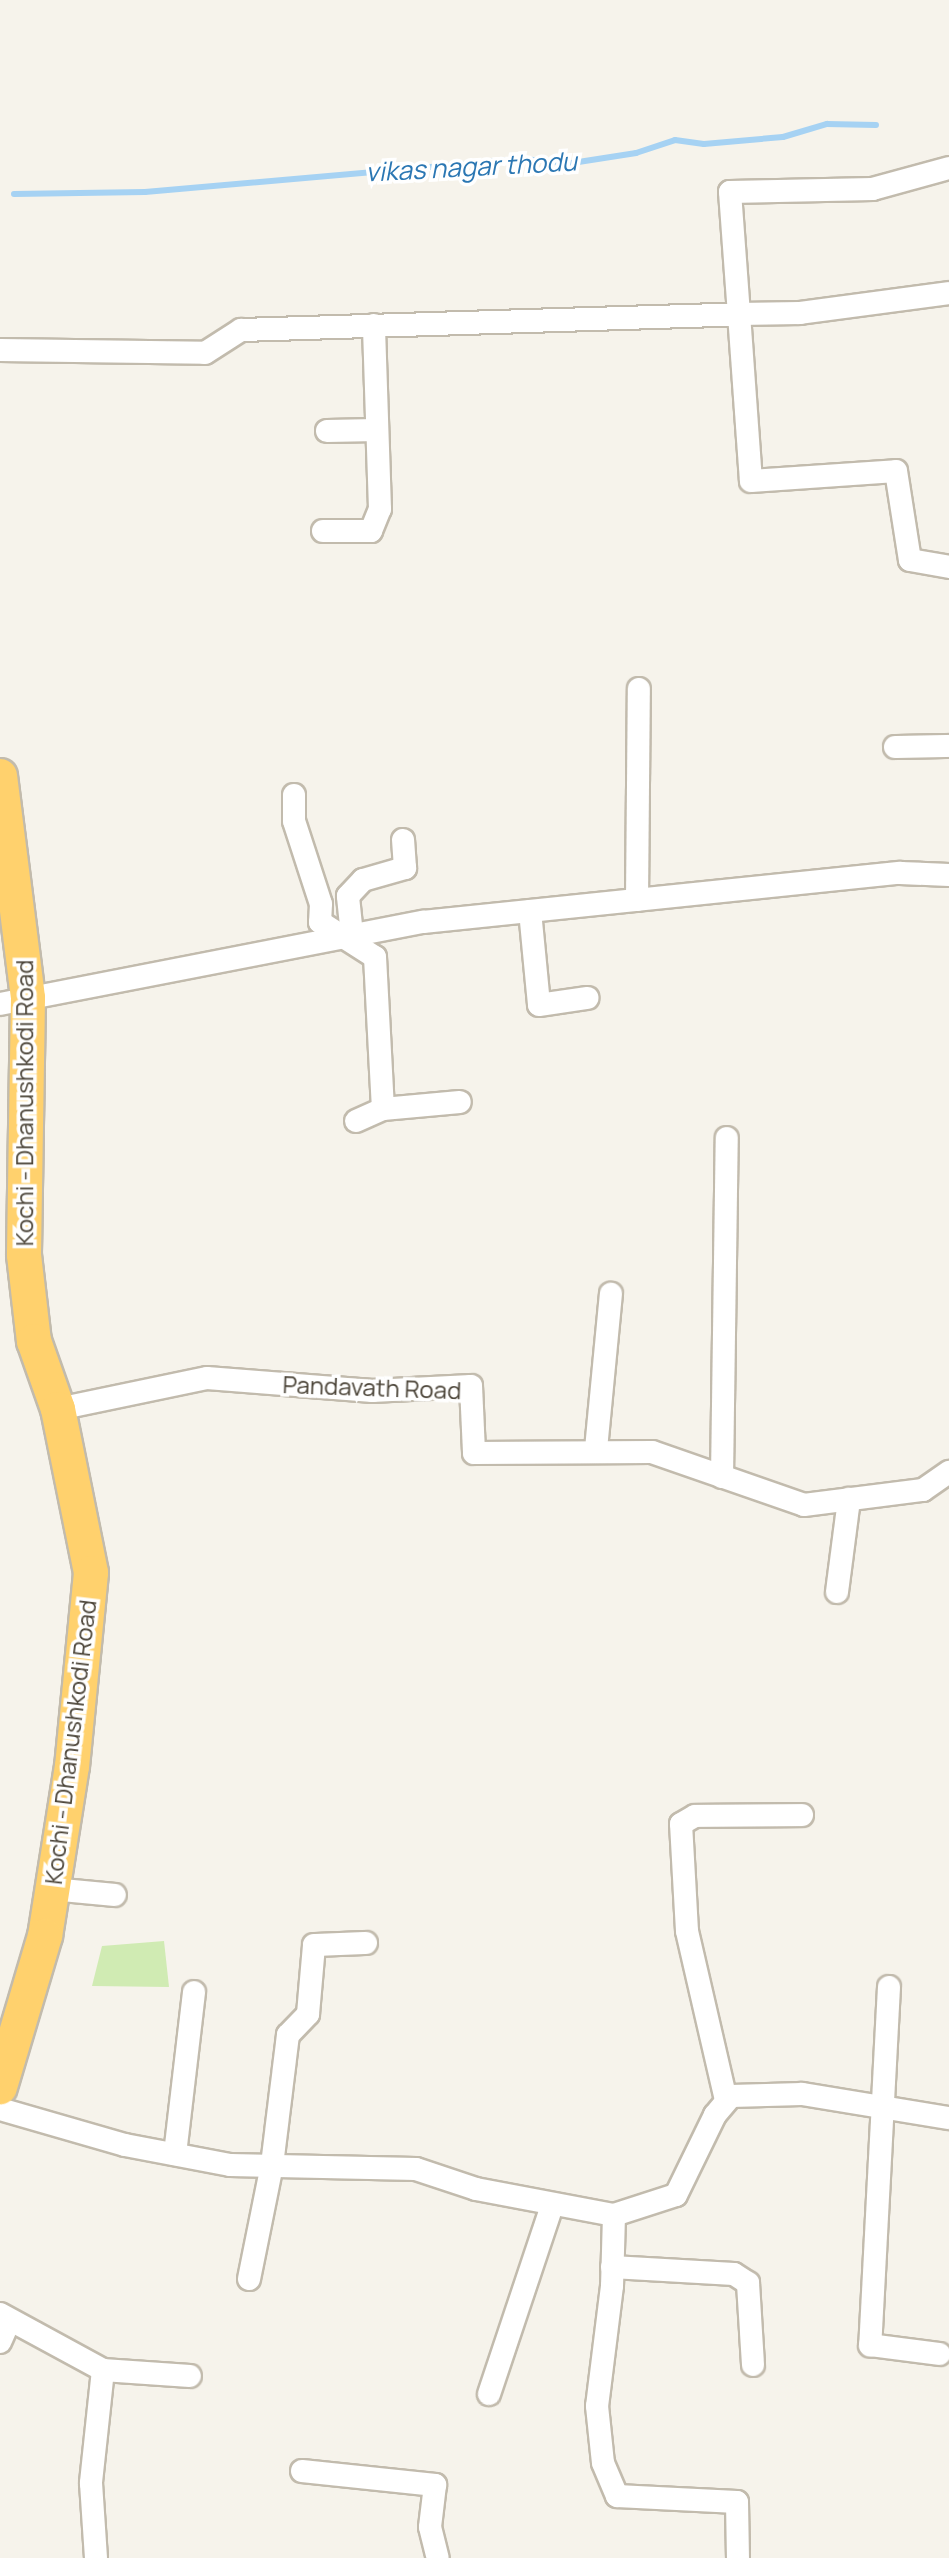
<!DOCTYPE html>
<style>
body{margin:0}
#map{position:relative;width:949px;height:2558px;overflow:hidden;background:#f6f3eb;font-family:Manrope,sans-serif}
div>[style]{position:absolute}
.green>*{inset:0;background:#d0ebb3}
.stream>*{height:6px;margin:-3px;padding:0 3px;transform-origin:3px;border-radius:3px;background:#a6d2f3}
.roads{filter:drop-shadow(2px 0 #c2bbad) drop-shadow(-2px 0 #c2bbad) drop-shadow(0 2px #c2bbad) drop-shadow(0 -2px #c2bbad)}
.minor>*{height:22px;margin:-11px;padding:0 11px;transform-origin:11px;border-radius:11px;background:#fff}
.highway>*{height:34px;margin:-17px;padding:0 17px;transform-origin:17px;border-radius:17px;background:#ffd16d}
span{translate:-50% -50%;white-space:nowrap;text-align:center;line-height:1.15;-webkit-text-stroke:7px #fff;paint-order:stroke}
.street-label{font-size:24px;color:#4b4438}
.water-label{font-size:26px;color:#2b77b3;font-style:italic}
</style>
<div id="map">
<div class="green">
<i style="clip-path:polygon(164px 1941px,169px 1987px,92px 1986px,102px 1946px)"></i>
</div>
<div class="stream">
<i style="left:14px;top:194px;width:131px;rotate:-0.9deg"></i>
<i style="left:145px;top:192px;width:377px;rotate:-5deg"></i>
<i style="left:521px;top:159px;width:51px;rotate:4.5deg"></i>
<i style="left:572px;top:163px;width:65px;rotate:-8.9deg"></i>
<i style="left:636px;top:153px;width:41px;rotate:-18.4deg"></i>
<i style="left:675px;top:140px;width:29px;rotate:8deg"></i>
<i style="left:704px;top:144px;width:79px;rotate:-5.1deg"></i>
<i style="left:783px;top:137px;width:46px;rotate:-16.5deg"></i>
<i style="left:827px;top:124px;width:49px;rotate:1.2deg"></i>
</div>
<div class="roads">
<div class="minor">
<i style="left:949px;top:168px;width:79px;rotate:164.6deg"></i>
<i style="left:873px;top:189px;width:143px;rotate:178.8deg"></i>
<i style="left:730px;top:192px;width:122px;rotate:85.8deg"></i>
<i style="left:739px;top:314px;width:61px;rotate:-0.9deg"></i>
<i style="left:800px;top:313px;width:150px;rotate:-7.6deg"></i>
<i style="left:0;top:350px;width:205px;rotate:0.8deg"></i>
<i style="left:205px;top:353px;width:43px;rotate:-32.6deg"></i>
<i style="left:241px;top:330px;width:498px;rotate:-1.8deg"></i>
<i style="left:739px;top:314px;width:167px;rotate:85.9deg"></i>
<i style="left:751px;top:481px;width:145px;rotate:-3.9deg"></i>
<i style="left:896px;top:471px;width:90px;rotate:81.1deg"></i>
<i style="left:910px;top:560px;width:40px;rotate:10deg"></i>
<i style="left:327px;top:431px;width:50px;rotate:-1.1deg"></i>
<i style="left:323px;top:531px;width:48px"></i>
<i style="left:371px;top:531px;width:24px;rotate:-68deg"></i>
<i style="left:380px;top:509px;width:184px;rotate:-91.9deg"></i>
<i style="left:895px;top:747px;width:54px;rotate:-1.1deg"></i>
<i style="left:294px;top:795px;width:26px;rotate:90deg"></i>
<i style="left:294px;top:821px;width:87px;rotate:72deg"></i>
<i style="left:321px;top:904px;width:18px;rotate:93deg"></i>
<i style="left:320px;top:922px;width:65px;rotate:32.5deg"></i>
<i style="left:375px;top:957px;width:152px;rotate:87deg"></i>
<i style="left:383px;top:1109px;width:77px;rotate:-5.2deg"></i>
<i style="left:637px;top:900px;width:211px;rotate:-89.5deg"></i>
<i style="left:530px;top:911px;width:94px;rotate:84.5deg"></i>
<i style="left:539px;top:1005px;width:49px;rotate:-8.3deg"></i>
<i style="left:352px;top:935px;width:39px;rotate:-96deg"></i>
<i style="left:348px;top:896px;width:22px;rotate:-47deg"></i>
<i style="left:363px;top:880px;width:44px;rotate:-15.9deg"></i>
<i style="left:405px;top:868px;width:28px;rotate:-94deg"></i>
<i style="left:0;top:1004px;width:431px;rotate:-11deg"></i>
<i style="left:423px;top:922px;width:480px;rotate:-5.9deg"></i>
<i style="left:900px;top:873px;width:49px;rotate:2.3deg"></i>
<i style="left:356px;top:1121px;width:30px;rotate:-24deg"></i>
<i style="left:58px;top:1409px;width:152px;rotate:-11.8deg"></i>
<i style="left:207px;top:1378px;width:166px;rotate:4.5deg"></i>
<i style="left:372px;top:1391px;width:99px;rotate:-2.9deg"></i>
<i style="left:471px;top:1386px;width:67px;rotate:87.4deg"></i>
<i style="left:474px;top:1453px;width:178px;rotate:-0.3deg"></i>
<i style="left:652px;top:1452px;width:161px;rotate:19.2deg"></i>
<i style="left:804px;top:1505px;width:120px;rotate:-7.2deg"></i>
<i style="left:923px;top:1490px;width:32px;rotate:-35deg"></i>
<i style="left:596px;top:1449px;width:156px;rotate:-84.5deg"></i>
<i style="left:722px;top:1477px;width:339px;rotate:-89.2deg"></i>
<i style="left:837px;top:1592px;width:94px;rotate:-82.6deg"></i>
<i style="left:52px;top:1889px;width:63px;rotate:5.4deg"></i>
<i style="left:889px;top:1987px;width:359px;rotate:93deg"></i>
<i style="left:870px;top:2345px;width:70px;rotate:7.4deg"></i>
<i style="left:726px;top:2100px;width:173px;rotate:-103deg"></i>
<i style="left:687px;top:1931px;width:107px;rotate:-93.2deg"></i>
<i style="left:681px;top:1824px;width:16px;rotate:-30deg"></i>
<i style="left:695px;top:1816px;width:107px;rotate:-0.5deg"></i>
<i style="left:0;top:2109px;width:130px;rotate:16.1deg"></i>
<i style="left:125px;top:2145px;width:107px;rotate:10.8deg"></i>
<i style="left:230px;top:2165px;width:186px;rotate:1.2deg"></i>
<i style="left:416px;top:2169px;width:63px;rotate:18.4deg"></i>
<i style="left:476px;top:2189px;width:140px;rotate:10.7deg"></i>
<i style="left:614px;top:2215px;width:71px;rotate:91.6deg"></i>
<i style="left:612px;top:2286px;width:121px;rotate:97.1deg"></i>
<i style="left:597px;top:2406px;width:57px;rotate:84deg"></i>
<i style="left:603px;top:2463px;width:36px;rotate:67deg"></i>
<i style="left:617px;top:2496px;width:120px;rotate:2.9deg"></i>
<i style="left:737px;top:2502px;width:56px;rotate:89deg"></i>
<i style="left:175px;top:2154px;width:163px;rotate:-83.3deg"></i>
<i style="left:614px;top:2215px;width:65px;rotate:-17.9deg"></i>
<i style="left:676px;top:2195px;width:89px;rotate:-64deg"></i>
<i style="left:715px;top:2115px;width:25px;rotate:-50deg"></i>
<i style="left:731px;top:2096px;width:71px;rotate:-1.6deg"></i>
<i style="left:802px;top:2094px;width:149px;rotate:9.3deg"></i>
<i style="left:612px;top:2267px;width:122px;rotate:3.3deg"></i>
<i style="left:734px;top:2274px;width:17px;rotate:33deg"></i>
<i style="left:748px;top:2283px;width:82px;rotate:86.5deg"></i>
<i style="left:249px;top:2279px;width:116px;rotate:-78.6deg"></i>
<i style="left:272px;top:2165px;width:131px;rotate:-83deg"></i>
<i style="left:288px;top:2035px;width:29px;rotate:-46deg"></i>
<i style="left:308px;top:2014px;width:69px;rotate:-85deg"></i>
<i style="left:314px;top:1945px;width:52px;rotate:-2.2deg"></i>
<i style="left:0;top:2314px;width:117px;rotate:28.5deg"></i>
<i style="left:103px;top:2370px;width:114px;rotate:96.1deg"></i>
<i style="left:91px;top:2483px;width:75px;rotate:86.2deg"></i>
<i style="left:0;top:2342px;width:24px;rotate:-66deg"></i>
<i style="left:103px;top:2370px;width:87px;rotate:3.9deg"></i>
<i style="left:489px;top:2394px;width:198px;rotate:-71.5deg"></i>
<i style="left:302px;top:2471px;width:134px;rotate:6deg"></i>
<i style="left:435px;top:2485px;width:42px;rotate:96.8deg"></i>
<i style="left:430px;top:2527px;width:32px;rotate:76deg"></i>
</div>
<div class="highway">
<i style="left:0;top:776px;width:224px;rotate:82.8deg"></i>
<i style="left:28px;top:998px;width:257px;rotate:90.9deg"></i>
<i style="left:24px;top:1255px;width:87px;rotate:83.4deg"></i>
<i style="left:34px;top:1341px;width:72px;rotate:70.6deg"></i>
<i style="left:58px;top:1409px;width:167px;rotate:78.6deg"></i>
<i style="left:91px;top:1573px;width:194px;rotate:95.6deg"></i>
<i style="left:72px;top:1766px;width:172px;rotate:99deg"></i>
<i style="left:45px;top:1936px;width:158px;rotate:106.6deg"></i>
</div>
</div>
<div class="street-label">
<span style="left:24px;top:1103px;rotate:-90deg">Kochi - Dhanushkodi Road</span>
<span style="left:372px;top:1387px;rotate:2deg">Pandavath Road</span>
<span style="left:70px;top:1742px;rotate:-83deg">Kochi - Dhanushkodi Road</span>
</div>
<div class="water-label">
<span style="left:471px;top:167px;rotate:-3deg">vikas nagar thodu</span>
</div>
</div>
